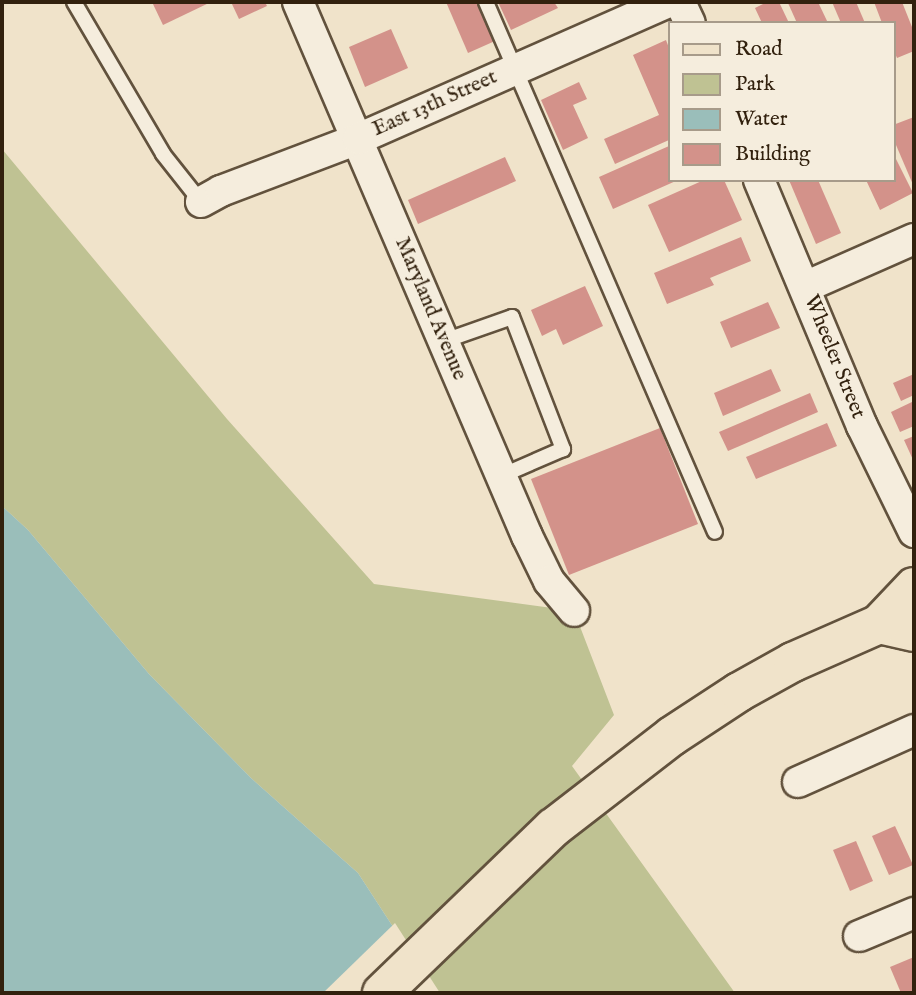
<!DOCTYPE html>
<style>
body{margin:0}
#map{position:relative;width:916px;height:995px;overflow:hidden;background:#f0e3ca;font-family:"IM FELL English",serif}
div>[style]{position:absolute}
.green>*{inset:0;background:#bfc293}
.water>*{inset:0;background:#9abeba}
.pier>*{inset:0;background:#f0e3ca}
.building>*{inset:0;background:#d3928a}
.roads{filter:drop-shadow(2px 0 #62523d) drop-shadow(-2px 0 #62523d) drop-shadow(0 2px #62523d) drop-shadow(0 -2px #62523d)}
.service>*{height:14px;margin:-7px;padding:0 7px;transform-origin:7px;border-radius:7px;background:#f5eddd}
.minor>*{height:30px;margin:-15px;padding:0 15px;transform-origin:15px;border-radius:15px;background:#f5eddd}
.primary>*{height:38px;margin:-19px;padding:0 19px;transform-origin:19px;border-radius:19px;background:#f0e3ca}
span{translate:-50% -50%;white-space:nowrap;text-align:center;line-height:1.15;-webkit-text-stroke:5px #f5eddd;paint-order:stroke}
.street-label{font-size:21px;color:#32210e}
.frame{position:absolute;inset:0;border:4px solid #32210e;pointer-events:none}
.legend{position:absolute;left:668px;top:21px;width:228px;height:161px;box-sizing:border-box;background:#f5eddd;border:2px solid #a79b8a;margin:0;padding:9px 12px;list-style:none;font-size:21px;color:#32210e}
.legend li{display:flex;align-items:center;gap:14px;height:35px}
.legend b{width:35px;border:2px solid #a79b8a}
</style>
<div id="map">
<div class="green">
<i style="clip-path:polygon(2px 149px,227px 419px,374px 584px,574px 611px,614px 715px,572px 766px,735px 993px,436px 993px,358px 873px,251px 778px,149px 674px,28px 530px,2px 506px)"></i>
</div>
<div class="water">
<i style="clip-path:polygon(2px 506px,28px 530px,149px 674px,251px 778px,358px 873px,436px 993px,2px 993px)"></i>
</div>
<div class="pier">
<i style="clip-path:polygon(395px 923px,440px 993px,323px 993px)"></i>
</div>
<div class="building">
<i style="clip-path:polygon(152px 2px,211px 2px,163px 25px)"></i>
<i style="clip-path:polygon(231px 2px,265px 2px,267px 6px,239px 19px)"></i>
<i style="clip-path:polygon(446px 2px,477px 2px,495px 41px,468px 53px)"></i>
<i style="clip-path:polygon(498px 2px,554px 2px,558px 8px,511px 30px)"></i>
<i style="clip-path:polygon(767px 2px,779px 2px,789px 23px,762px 23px,755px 8px)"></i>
<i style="clip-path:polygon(791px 2px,818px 2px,828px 23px,797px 23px,788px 3px)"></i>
<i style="clip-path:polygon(832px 2px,856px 2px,865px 23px,841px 23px)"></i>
<i style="clip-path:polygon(874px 2px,902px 2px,914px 32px,914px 51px,897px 58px,893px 49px,893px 23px,882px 23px)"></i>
<i style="clip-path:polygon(391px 29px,408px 68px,365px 87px,349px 47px)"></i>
<i style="clip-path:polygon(666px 40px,669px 48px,669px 140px,615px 164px,604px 139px,659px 115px,633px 55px)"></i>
<i style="clip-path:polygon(579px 82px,587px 99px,573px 105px,588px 138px,563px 150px,541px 100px)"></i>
<i style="clip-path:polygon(914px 117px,914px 187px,893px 138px,893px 125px)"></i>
<i style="clip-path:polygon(669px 146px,669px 180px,678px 180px,613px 209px,599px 177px)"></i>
<i style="clip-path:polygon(893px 153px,913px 193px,880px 210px,866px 180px,893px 180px)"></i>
<i style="clip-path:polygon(505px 157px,516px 181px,418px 224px,408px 200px)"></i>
<i style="clip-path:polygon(704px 180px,724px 180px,742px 220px,669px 252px,648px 205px)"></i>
<i style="clip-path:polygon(789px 180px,818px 180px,841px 233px,816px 244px)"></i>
<i style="clip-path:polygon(741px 237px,751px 261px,710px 278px,714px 285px,667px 304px,654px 273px)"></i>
<i style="clip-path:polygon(585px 286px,603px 326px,563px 345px,556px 329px,542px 336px,531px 310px)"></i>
<i style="clip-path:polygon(768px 302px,780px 328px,731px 348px,720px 322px)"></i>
<i style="clip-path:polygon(771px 369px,781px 391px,723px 416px,714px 393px)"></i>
<i style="clip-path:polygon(914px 374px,914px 395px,901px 401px,893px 383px)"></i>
<i style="clip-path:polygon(810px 393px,818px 412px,728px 451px,719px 432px)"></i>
<i style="clip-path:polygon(914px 401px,914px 426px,900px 432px,891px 412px)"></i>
<i style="clip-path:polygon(827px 423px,837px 446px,756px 479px,746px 457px)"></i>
<i style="clip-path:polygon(660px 428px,698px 524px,569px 575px,531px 479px)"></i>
<i style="clip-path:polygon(914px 436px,914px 462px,904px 440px)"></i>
<i style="clip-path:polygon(895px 826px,913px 865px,889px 875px,872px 836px)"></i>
<i style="clip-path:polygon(856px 841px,873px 881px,850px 891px,833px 850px)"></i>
<i style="clip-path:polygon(914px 957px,914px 993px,901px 993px,890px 967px)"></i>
</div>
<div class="roads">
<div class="service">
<i style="left:74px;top:2px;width:176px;rotate:59.6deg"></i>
<i style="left:163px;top:154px;width:61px;rotate:51.6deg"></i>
<i style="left:486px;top:2px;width:577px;rotate:66.63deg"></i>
<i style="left:444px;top:341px;width:72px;rotate:-19.4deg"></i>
<i style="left:512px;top:317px;width:142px;rotate:68.9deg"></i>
<i style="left:563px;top:449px;width:68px;rotate:156.5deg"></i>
</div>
<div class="minor">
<i style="left:298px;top:2px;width:581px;rotate:66.79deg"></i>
<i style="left:527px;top:536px;width:50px;rotate:63.9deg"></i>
<i style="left:549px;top:581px;width:39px;rotate:50deg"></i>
<i style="left:680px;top:2px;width:23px;rotate:65deg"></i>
<i style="left:759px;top:180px;width:267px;rotate:67.3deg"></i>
<i style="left:862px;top:426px;width:118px;rotate:63.9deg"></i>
<i style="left:201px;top:202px;width:23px;rotate:-29deg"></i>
<i style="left:221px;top:191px;width:147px;rotate:-20.8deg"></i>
<i style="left:358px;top:139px;width:339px;rotate:-23.8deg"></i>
<i style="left:805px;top:287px;width:119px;rotate:-23.8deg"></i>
<i style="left:798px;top:782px;width:127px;rotate:-24.1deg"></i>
<i style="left:859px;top:936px;width:60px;rotate:-22.7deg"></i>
</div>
<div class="primary">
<i style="left:879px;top:624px;width:36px;rotate:13deg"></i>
<i style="left:382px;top:993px;width:238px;rotate:-44deg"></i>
<i style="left:553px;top:828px;width:150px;rotate:-37.7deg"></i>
<i style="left:672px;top:736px;width:80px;rotate:-33.3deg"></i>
<i style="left:739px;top:692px;width:62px;rotate:-29.1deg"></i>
<i style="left:793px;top:662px;width:94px;rotate:-23.8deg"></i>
<i style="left:879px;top:624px;width:51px;rotate:-46.6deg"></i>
</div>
</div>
<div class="street-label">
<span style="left:435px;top:104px;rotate:-24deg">East 13th Street</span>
<span style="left:430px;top:309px;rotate:67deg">Maryland Avenue</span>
<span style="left:834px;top:357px;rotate:68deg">Wheeler Street</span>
</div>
<div class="frame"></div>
<ul class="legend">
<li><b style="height:9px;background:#f0e3ca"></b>Road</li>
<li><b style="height:19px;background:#bfc293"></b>Park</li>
<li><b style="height:19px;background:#9abeba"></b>Water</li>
<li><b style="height:19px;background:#d3928a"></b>Building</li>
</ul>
</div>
